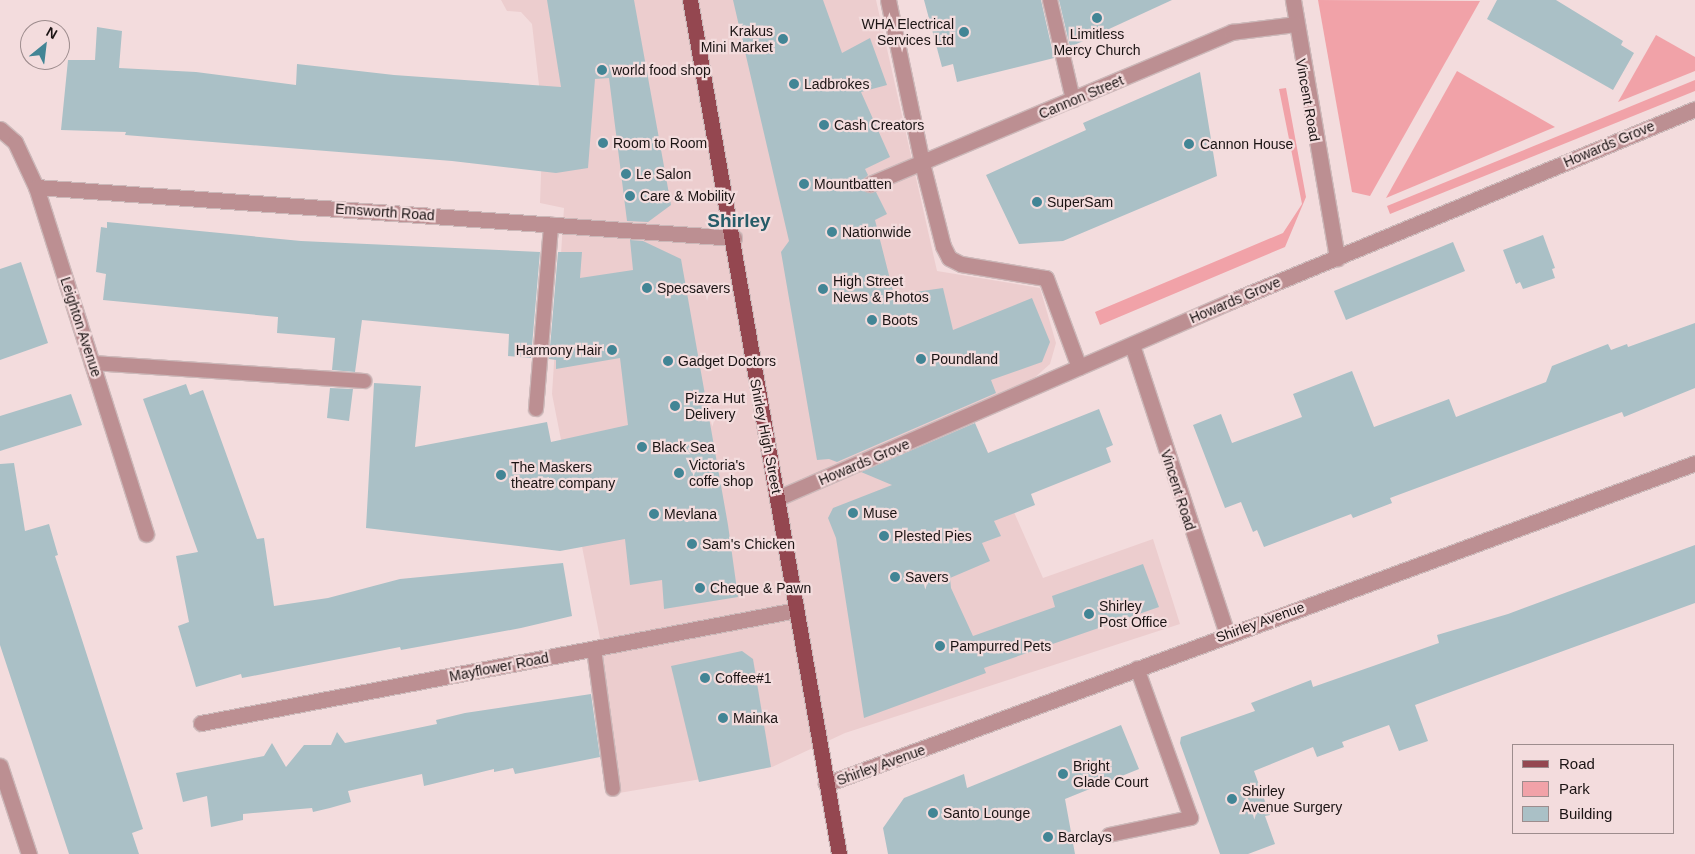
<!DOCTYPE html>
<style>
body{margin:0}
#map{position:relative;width:1695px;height:854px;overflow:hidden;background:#f3dcdd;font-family:Helvetica,sans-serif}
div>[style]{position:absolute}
.built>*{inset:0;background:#eccdce}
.green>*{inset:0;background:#f1a2a8}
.building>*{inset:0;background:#aac0c6}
.roads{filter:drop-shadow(1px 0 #ccb8b9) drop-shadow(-1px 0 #ccb8b9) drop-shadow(0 1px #ccb8b9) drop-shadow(0 -1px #ccb8b9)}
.lane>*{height:14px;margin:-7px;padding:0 7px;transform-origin:7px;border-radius:7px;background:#bc8f92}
.street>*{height:15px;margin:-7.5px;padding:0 7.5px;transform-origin:7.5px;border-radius:7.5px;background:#bc8f92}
.primary>*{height:15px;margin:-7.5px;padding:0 7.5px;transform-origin:7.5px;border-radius:7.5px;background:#944750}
.dots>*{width:14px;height:14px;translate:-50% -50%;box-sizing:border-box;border:2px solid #f3dcdd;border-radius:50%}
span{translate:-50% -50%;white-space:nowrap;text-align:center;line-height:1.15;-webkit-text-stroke:4.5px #f3dcdd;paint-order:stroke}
.poi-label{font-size:14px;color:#1b1414}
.right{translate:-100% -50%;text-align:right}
.left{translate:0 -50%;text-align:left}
.street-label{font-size:14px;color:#1b1414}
.district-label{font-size:19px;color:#265c68;font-weight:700}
.legend{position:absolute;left:1512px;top:744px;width:162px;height:90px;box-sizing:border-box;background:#f3dcdd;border:1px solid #9d8c8d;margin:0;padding:6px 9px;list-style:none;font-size:15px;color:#1b1414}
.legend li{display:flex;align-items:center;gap:10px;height:25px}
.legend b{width:25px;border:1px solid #9d8c8d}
.north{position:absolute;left:20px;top:20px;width:50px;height:50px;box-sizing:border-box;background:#f3dcdd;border:1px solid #9d8c8d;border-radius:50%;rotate:29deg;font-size:14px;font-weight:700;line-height:20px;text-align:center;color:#1b1414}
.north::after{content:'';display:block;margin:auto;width:18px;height:22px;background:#428595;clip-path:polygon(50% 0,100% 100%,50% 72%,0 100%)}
</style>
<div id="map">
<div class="built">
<i style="clip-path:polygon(501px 0,876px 0,937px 271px,1040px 288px,1056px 343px,1050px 364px,1024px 387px,966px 412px,984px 444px,1043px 578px,1153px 539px,1180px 624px,845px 733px,772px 767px,619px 793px,599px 684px,601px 643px,552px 394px,564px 208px,540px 203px,543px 120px,532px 24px,521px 12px,507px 11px)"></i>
</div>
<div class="green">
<i style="clip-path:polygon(1318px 0,1480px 1px,1370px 196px,1352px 192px)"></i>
<i style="clip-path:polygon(1656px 35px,1695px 57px,1695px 71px,1618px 102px)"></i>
<i style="clip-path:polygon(1457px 71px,1555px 127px,1386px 198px)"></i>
<i style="clip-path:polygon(1695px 80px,1695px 91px,1390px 214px,1387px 206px)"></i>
<i style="clip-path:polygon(1286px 88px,1306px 197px,1285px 247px,1100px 325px,1095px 312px,1283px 233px,1302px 204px,1279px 89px)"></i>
</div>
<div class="building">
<i style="clip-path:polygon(547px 0,634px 0,671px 205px,648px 222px,627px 221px,609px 78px,595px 79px,588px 168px,556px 173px,452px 161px,125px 135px,126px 132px,61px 130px,68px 60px,95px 60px,97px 27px,122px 31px,119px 68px,196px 72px,296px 85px,297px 64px,394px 75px,561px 87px)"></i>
<i style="clip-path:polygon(733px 0,823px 0,842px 53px,870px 38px,887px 85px,861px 92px,890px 157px,865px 169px,868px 175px,861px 183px,865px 192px,876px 192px,887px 214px,875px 220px,894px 295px,943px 288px,953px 330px,1032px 298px,1050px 342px,1042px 362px,991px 380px,996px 393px,837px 462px,829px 459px,817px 460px,781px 252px,789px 241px)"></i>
<i style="clip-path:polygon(924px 0,1041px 0,1054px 58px,957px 82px,953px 64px,942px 67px)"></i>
<i style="clip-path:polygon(1059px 0,1172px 0,1070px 47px)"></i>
<i style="clip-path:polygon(1497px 0,1556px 0,1623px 41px,1621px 45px,1634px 53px,1613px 90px,1487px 19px)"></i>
<i style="clip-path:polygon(1200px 72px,1217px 176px,1063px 241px,1019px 244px,986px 175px,1086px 130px,1083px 123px)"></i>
<i style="clip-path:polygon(107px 222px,301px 241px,540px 252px,531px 358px,508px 356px,509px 334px,362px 320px,355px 372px,332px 370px,335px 338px,277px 333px,278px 317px,103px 300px,106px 274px,96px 272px,101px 227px,107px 228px)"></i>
<i style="clip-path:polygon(1543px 235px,1555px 268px,1552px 269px,1555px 278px,1523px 289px,1520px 282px,1516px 284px,1503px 250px)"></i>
<i style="clip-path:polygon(630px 240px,643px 241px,681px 259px,728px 525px,738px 597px,664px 609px,662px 580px,630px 585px,625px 539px,560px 551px,366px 528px,374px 383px,421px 386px,415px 447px,547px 422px,551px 442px,628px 425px,620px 358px,556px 369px,556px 360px,549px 359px,558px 252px,582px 252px,580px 278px,633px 270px)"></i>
<i style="clip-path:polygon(1453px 242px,1465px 271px,1346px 320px,1334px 291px)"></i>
<i style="clip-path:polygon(21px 262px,48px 343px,0 360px,0 269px)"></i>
<i style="clip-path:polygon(1695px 323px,1695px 388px,1624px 417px,1622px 412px,1390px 498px,1392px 503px,1353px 518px,1351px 514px,1264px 547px,1257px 530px,1253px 532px,1241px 502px,1225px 508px,1193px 425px,1221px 414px,1232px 443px,1302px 417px,1293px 394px,1352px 371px,1374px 427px,1449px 399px,1456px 417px,1546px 382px,1552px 366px,1608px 344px,1611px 350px,1627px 344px,1628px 347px)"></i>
<i style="clip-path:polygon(186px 384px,190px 395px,203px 390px,257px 539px,264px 538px,274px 606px,328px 598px,400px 579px,563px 563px,572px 616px,521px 628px,401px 650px,400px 647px,242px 678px,241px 674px,196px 687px,178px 626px,189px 622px,176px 556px,198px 552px,143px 399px)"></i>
<i style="clip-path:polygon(330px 388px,353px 389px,349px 421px,327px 418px)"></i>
<i style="clip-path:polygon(71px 394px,82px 425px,0 451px,0 416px)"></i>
<i style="clip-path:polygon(1099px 409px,1113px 445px,1106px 448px,1111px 462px,1031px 494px,1035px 505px,994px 521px,1001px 536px,982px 543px,990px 561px,950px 578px,951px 588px,973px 636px,1055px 607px,1052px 596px,1143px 564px,1159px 607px,984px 668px,986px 673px,864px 718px,836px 538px,828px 518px,833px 508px,892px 485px,861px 472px,975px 423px,988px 453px)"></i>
<i style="clip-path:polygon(14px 463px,25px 531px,49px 524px,58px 555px,55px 556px,143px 829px,132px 833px,139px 854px,69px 854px,0 645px,0 464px)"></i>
<i style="clip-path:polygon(1695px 545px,1695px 603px,1415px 705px,1428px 741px,1399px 751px,1389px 725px,1342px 742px,1344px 747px,1317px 757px,1313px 747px,1254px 771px,1270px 815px,1265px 816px,1275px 844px,1248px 854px,1220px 854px,1180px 743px,1181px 737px,1255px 711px,1251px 703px,1311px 680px,1313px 687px,1439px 643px,1437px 635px,1508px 614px)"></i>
<i style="clip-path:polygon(742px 651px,753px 659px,771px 767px,699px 782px,671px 666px)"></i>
<i style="clip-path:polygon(591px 694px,600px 757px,515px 774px,513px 768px,494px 772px,494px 769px,424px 786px,422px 774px,348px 791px,351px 802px,330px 808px,313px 812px,312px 808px,243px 814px,243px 820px,211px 827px,207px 796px,183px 802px,176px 773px,264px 756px,272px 743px,286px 767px,304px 745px,331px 745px,337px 732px,345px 743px,437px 724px,436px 720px,465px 713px)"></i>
<i style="clip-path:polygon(1121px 725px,1139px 769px,1065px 799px,1075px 854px,888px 854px,883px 828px,904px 798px,964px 774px,967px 788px)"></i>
</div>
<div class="roads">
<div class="lane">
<i style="left:1050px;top:0;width:103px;rotate:77deg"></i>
<i style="left:92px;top:363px;width:273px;rotate:3.8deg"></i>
<i style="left:536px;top:409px;width:185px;rotate:-85.3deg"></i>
<i style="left:594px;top:649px;width:141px;rotate:82.3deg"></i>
<i style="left:1109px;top:835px;width:84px;rotate:-11.7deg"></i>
<i style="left:1191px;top:818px;width:159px;rotate:-109.8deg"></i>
</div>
<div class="street">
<i style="left:888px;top:0;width:167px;rotate:78.2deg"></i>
<i style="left:922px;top:163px;width:86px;rotate:75.8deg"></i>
<i style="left:943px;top:246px;width:13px;rotate:63deg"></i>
<i style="left:949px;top:258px;width:13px;rotate:27deg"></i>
<i style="left:961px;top:264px;width:86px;rotate:9.4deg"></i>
<i style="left:1046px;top:278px;width:95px;rotate:69.7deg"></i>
<i style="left:1293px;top:0;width:262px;rotate:80.3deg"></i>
<i style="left:0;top:129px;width:20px;rotate:41deg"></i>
<i style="left:15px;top:142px;width:50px;rotate:65deg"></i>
<i style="left:36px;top:187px;width:364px;rotate:72.4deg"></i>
<i style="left:870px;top:184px;width:393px;rotate:-22.8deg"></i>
<i style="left:1232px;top:32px;width:64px;rotate:-7.1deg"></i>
<i style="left:36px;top:187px;width:700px;rotate:4.18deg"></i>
<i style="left:1132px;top:345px;width:304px;rotate:71.8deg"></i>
<i style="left:778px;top:498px;width:492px;rotate:-23.5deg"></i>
<i style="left:1229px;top:302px;width:504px;rotate:-22.5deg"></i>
<i style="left:201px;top:723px;width:606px;rotate:-10.75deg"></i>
<i style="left:0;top:766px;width:93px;rotate:71.8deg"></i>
<i style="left:826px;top:784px;width:926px;rotate:-20.27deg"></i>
</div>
<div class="primary">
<i style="left:690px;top:0;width:867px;rotate:80.1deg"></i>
</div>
</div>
<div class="dots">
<i style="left:1097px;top:18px;background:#428595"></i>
<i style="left:964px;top:32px;background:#428595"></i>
<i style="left:783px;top:39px;background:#428595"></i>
<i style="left:602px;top:70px;background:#428595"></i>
<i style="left:794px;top:84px;background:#428595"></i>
<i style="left:824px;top:125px;background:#428595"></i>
<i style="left:603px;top:143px;background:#428595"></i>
<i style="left:1189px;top:144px;background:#428595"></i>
<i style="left:626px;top:174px;background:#428595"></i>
<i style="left:804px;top:184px;background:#428595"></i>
<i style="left:630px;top:196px;background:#428595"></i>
<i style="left:1037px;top:202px;background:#428595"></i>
<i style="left:832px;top:232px;background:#428595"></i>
<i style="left:647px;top:288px;background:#428595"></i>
<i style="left:823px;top:289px;background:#428595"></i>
<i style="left:872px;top:320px;background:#428595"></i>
<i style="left:612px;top:350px;background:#428595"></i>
<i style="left:921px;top:359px;background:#428595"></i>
<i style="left:668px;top:361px;background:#428595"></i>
<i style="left:675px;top:406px;background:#428595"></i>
<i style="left:642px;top:447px;background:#428595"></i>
<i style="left:679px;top:473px;background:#428595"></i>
<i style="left:501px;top:475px;background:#428595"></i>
<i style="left:853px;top:513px;background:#428595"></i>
<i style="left:654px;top:514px;background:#428595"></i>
<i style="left:884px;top:536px;background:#428595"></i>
<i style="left:692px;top:544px;background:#428595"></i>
<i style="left:895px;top:577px;background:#428595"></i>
<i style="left:700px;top:588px;background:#428595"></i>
<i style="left:1089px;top:614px;background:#428595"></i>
<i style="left:940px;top:646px;background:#428595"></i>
<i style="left:705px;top:678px;background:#428595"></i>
<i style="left:723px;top:718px;background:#428595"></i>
<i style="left:1063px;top:774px;background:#428595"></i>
<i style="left:1232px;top:799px;background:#428595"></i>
<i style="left:933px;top:813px;background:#428595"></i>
<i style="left:1048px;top:837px;background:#428595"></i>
</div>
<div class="poi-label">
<span class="right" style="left:954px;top:32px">WHA Electrical<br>Services Ltd</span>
<span class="right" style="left:773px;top:39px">Krakus<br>Mini Market</span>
<span style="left:1097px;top:42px">Limitless<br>Mercy Church</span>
<span class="left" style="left:612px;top:70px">world food shop</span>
<span class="left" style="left:804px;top:84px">Ladbrokes</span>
<span class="left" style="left:834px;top:125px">Cash Creators</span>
<span class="left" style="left:613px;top:143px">Room to Room</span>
<span class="left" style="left:1200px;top:144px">Cannon House</span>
<span class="left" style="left:636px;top:174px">Le Salon</span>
<span class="left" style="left:814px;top:184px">Mountbatten</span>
<span class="left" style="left:640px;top:196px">Care &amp; Mobility</span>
<span class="left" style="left:1047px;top:202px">SuperSam</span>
<span class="left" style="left:842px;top:232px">Nationwide</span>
<span class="left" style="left:833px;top:289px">High Street<br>News &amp; Photos</span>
<span class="left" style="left:657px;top:288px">Specsavers</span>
<span class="left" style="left:882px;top:320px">Boots</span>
<span class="right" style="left:602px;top:350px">Harmony Hair</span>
<span class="left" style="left:931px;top:359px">Poundland</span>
<span class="left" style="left:678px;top:361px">Gadget Doctors</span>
<span class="left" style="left:685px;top:406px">Pizza Hut<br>Delivery</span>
<span class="left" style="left:652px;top:447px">Black Sea</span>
<span class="left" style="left:689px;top:473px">Victoria's<br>coffe shop</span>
<span class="left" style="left:511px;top:475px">The Maskers<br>theatre company</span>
<span class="left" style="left:863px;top:513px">Muse</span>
<span class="left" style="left:664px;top:514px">Mevlana</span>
<span class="left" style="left:894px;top:536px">Plested Pies</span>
<span class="left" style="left:702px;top:544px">Sam's Chicken</span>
<span class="left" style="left:905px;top:577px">Savers</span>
<span class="left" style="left:710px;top:588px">Cheque &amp; Pawn</span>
<span class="left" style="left:1099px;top:614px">Shirley<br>Post Office</span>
<span class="left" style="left:950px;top:646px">Pampurred Pets</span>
<span class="left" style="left:715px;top:678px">Coffee#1</span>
<span class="left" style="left:733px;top:718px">Mainka</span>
<span class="left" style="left:1073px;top:774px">Bright<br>Glade Court</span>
<span class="left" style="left:1242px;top:799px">Shirley<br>Avenue Surgery</span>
<span class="left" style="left:943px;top:813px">Santo Lounge</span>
<span class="left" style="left:1058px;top:837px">Barclays</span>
</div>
<div class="street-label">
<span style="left:1081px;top:97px;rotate:-23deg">Cannon Street</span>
<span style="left:1308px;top:100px;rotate:80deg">Vincent Road</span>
<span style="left:1609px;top:144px;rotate:-23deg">Howards Grove</span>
<span style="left:385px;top:212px;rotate:4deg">Emsworth Road</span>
<span style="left:1235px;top:300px;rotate:-23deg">Howards Grove</span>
<span style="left:81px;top:327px;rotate:72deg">Leighton Avenue</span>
<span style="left:766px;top:436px;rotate:79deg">Shirley High Street</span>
<span style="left:864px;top:462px;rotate:-23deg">Howards Grove</span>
<span style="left:1178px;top:490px;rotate:72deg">Vincent Road</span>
<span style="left:1260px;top:622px;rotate:-20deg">Shirley Avenue</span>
<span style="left:499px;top:667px;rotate:-11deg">Mayflower Road</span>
<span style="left:881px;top:765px;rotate:-20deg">Shirley Avenue</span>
</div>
<div class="district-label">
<span style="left:739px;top:221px">Shirley</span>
</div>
<ul class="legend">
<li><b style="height:6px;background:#944750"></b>Road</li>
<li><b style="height:14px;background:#f1a2a8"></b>Park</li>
<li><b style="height:14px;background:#aac0c6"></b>Building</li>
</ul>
<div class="north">N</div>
</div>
